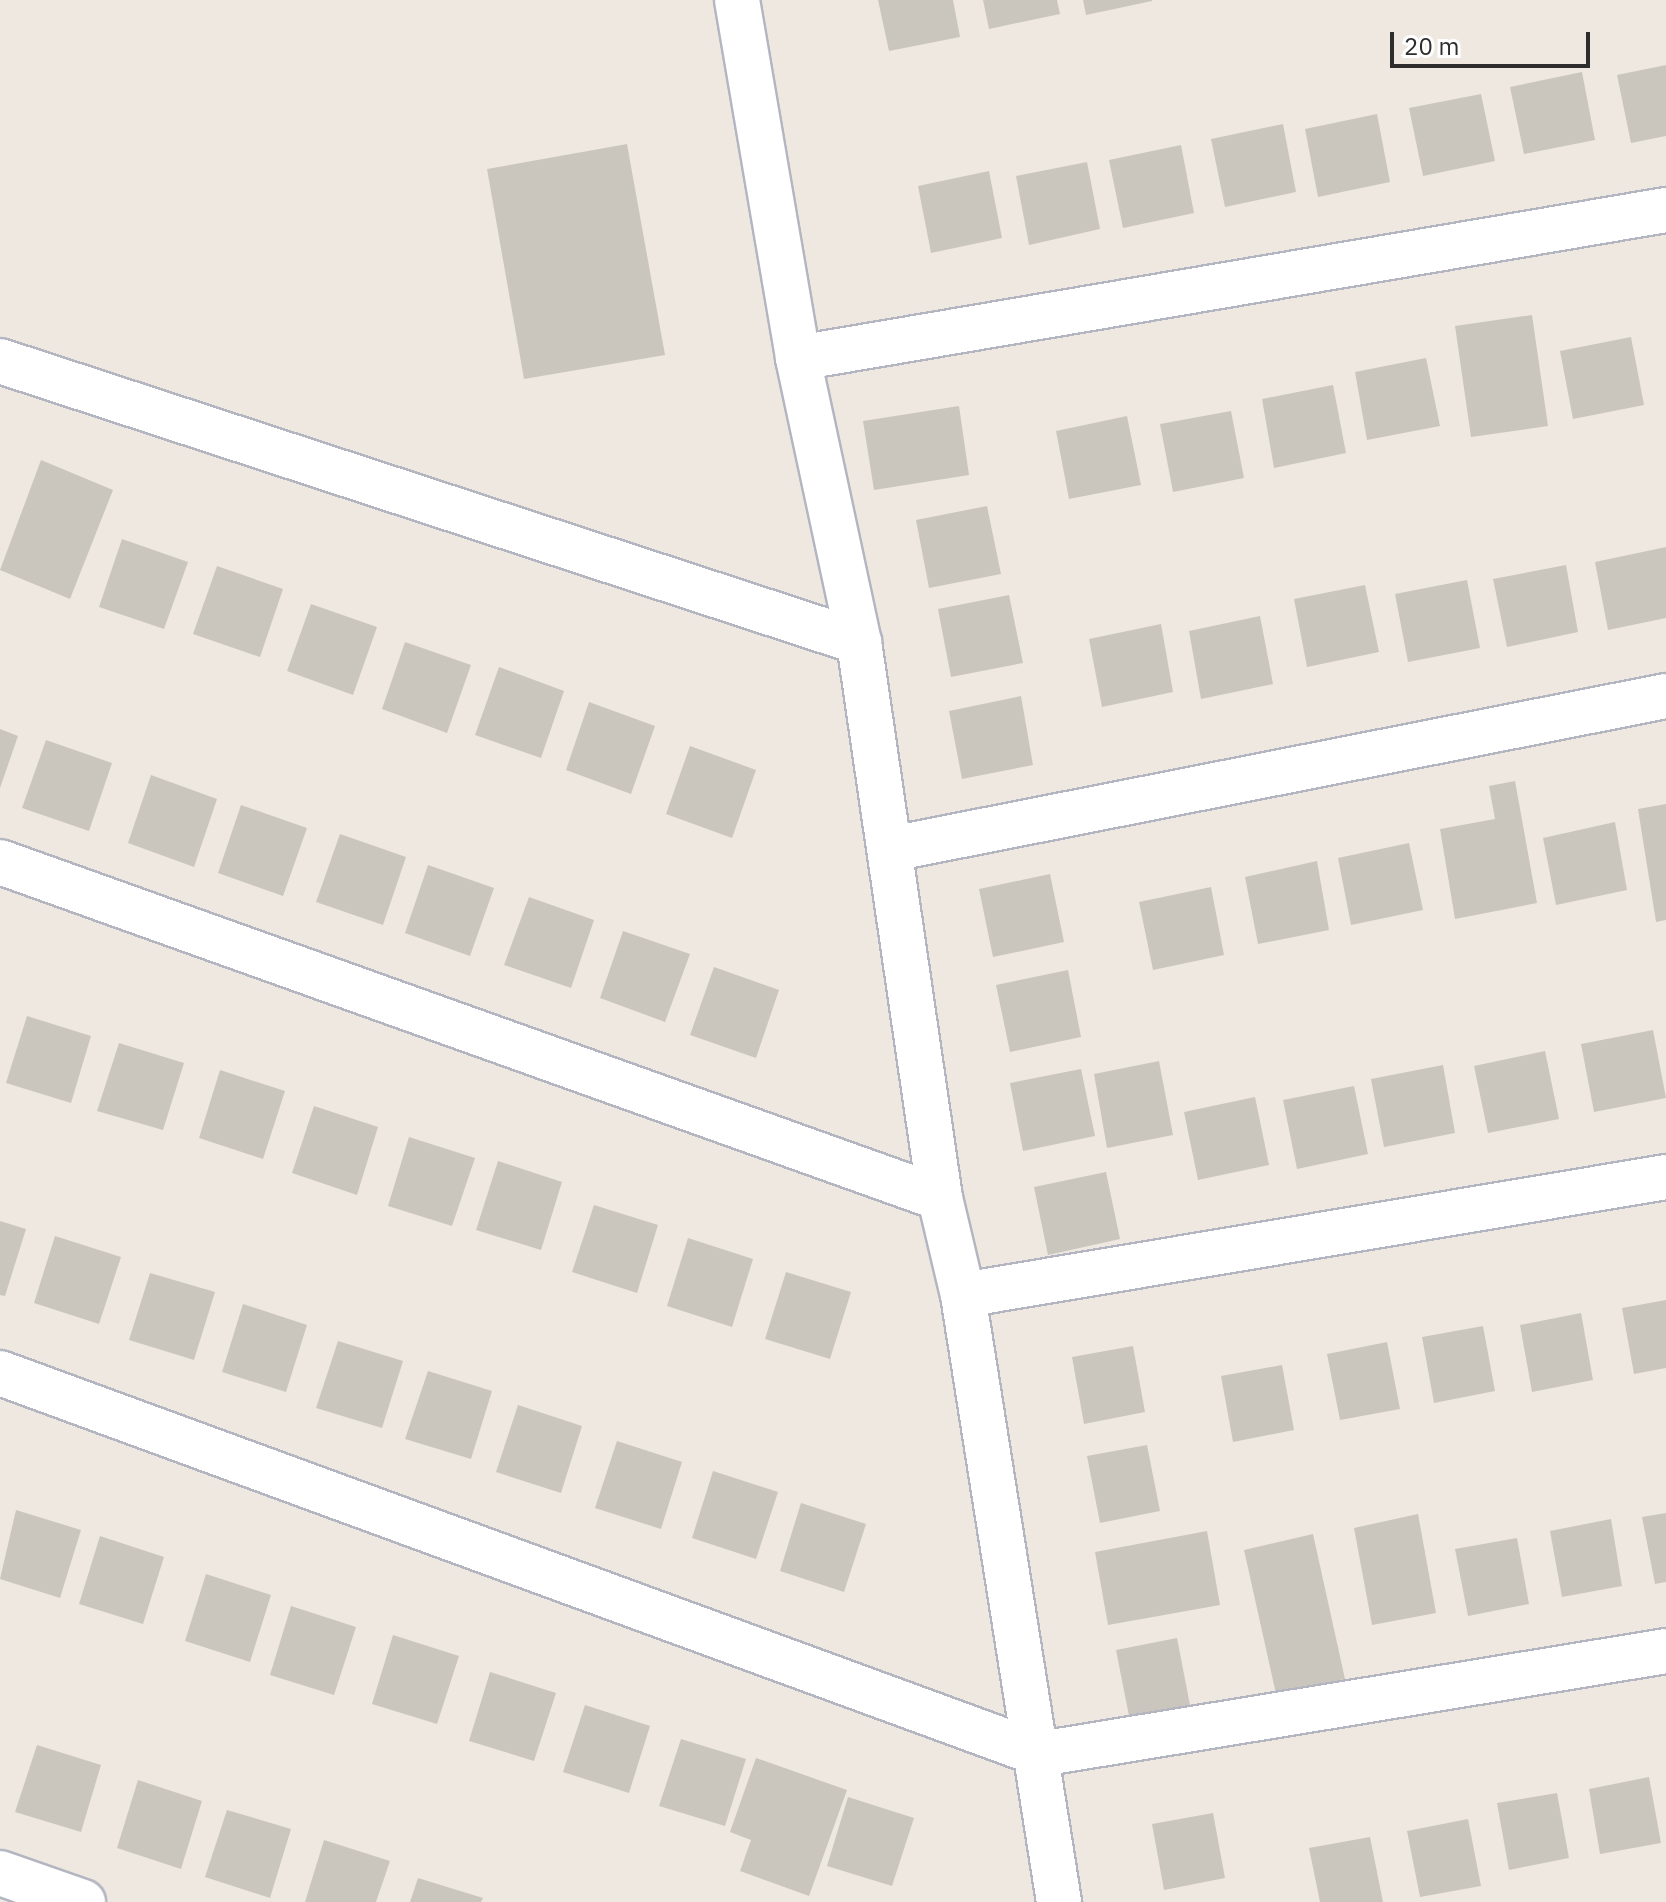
<!DOCTYPE html>
<style>
body{margin:0}
#map{position:relative;width:1666px;height:1902px;overflow:hidden;background:#eee8e0;font-family:"IBM Plex Sans",sans-serif}
div>[style]{position:absolute}
.building>*{inset:0;background:#cac6be}
.roads{filter:drop-shadow(2px 0 #b3b6c0) drop-shadow(-2px 0 #b3b6c0) drop-shadow(0 2px #b3b6c0) drop-shadow(0 -2px #b3b6c0)}
.minor>*{height:44px;margin:-22px;padding:0 22px;transform-origin:22px;border-radius:22px;background:#fff}
span{translate:-50% -50%;white-space:nowrap;text-align:center;line-height:1.15;-webkit-text-stroke:8px #fff;paint-order:stroke}
.scale{position:absolute;left:1390px;top:32px;width:200px;height:36px;box-sizing:border-box;border:4px solid #2d2d2d;border-top:0;padding-left:10px;font-size:24px;line-height:28px;white-space:nowrap;color:#2d2d2d;-webkit-text-stroke:6px #fff;paint-order:stroke}
</style>
<div id="map">
<div class="building">
<i style="clip-path:polygon(878px 0,953px 0,960px 37px,889px 51px)"></i>
<i style="clip-path:polygon(983px 0,1057px 0,1060px 14px,989px 29px)"></i>
<i style="clip-path:polygon(1083px 0,1152px 0,1152px 1px,1086px 15px)"></i>
<i style="clip-path:polygon(1666px 65px,1666px 136px,1631px 143px,1617px 75px)"></i>
<i style="clip-path:polygon(1582px 72px,1595px 140px,1524px 154px,1510px 87px)"></i>
<i style="clip-path:polygon(1481px 94px,1495px 161px,1423px 176px,1409px 108px)"></i>
<i style="clip-path:polygon(1377px 114px,1390px 182px,1318px 197px,1305px 129px)"></i>
<i style="clip-path:polygon(1283px 124px,1296px 192px,1225px 207px,1211px 139px)"></i>
<i style="clip-path:polygon(627px 144px,665px 355px,524px 379px,487px 169px)"></i>
<i style="clip-path:polygon(1181px 145px,1194px 213px,1123px 228px,1109px 160px)"></i>
<i style="clip-path:polygon(1087px 162px,1100px 229px,1029px 245px,1016px 176px)"></i>
<i style="clip-path:polygon(989px 171px,1002px 238px,931px 253px,918px 186px)"></i>
<i style="clip-path:polygon(1532px 315px,1548px 426px,1471px 437px,1455px 326px)"></i>
<i style="clip-path:polygon(1631px 337px,1644px 405px,1573px 419px,1560px 351px)"></i>
<i style="clip-path:polygon(1426px 358px,1440px 426px,1367px 440px,1355px 372px)"></i>
<i style="clip-path:polygon(1333px 385px,1346px 453px,1274px 468px,1262px 399px)"></i>
<i style="clip-path:polygon(959px 406px,969px 475px,874px 490px,863px 421px)"></i>
<i style="clip-path:polygon(1231px 411px,1244px 478px,1173px 492px,1160px 424px)"></i>
<i style="clip-path:polygon(1127px 416px,1141px 485px,1069px 499px,1056px 431px)"></i>
<i style="clip-path:polygon(41px 460px,113px 490px,70px 599px,0 570px)"></i>
<i style="clip-path:polygon(987px 506px,1001px 574px,929px 588px,916px 520px)"></i>
<i style="clip-path:polygon(122px 539px,188px 562px,164px 629px,99px 607px)"></i>
<i style="clip-path:polygon(1666px 547px,1666px 618px,1608px 630px,1595px 562px)"></i>
<i style="clip-path:polygon(1566px 565px,1578px 632px,1507px 647px,1493px 579px)"></i>
<i style="clip-path:polygon(217px 566px,283px 589px,260px 657px,193px 634px)"></i>
<i style="clip-path:polygon(1467px 580px,1480px 648px,1408px 662px,1395px 594px)"></i>
<i style="clip-path:polygon(1365px 585px,1379px 652px,1307px 667px,1294px 599px)"></i>
<i style="clip-path:polygon(1009px 595px,1023px 663px,951px 677px,938px 609px)"></i>
<i style="clip-path:polygon(311px 604px,377px 627px,353px 695px,287px 671px)"></i>
<i style="clip-path:polygon(1260px 616px,1273px 684px,1201px 699px,1189px 631px)"></i>
<i style="clip-path:polygon(1161px 624px,1173px 692px,1102px 707px,1089px 639px)"></i>
<i style="clip-path:polygon(405px 642px,471px 665px,447px 733px,382px 709px)"></i>
<i style="clip-path:polygon(499px 667px,564px 691px,541px 758px,475px 735px)"></i>
<i style="clip-path:polygon(1021px 696px,1033px 765px,962px 779px,949px 711px)"></i>
<i style="clip-path:polygon(589px 702px,655px 726px,631px 794px,566px 770px)"></i>
<i style="clip-path:polygon(0 729px,18px 736px,0 788px)"></i>
<i style="clip-path:polygon(46px 740px,112px 763px,89px 831px,22px 808px)"></i>
<i style="clip-path:polygon(690px 746px,756px 770px,732px 838px,666px 814px)"></i>
<i style="clip-path:polygon(151px 775px,217px 799px,194px 867px,128px 843px)"></i>
<i style="clip-path:polygon(1515px 781px,1537px 903px,1455px 919px,1440px 829px,1495px 819px,1489px 786px)"></i>
<i style="clip-path:polygon(1666px 804px,1666px 920px,1656px 922px,1638px 809px)"></i>
<i style="clip-path:polygon(241px 805px,307px 828px,283px 896px,218px 873px)"></i>
<i style="clip-path:polygon(1615px 822px,1627px 890px,1556px 905px,1543px 838px)"></i>
<i style="clip-path:polygon(340px 834px,406px 857px,383px 925px,316px 902px)"></i>
<i style="clip-path:polygon(1409px 843px,1423px 910px,1351px 925px,1338px 858px)"></i>
<i style="clip-path:polygon(1317px 861px,1329px 930px,1258px 944px,1245px 877px)"></i>
<i style="clip-path:polygon(428px 865px,494px 888px,470px 956px,405px 933px)"></i>
<i style="clip-path:polygon(1050px 874px,1064px 942px,993px 957px,979px 889px)"></i>
<i style="clip-path:polygon(1211px 887px,1224px 955px,1153px 970px,1139px 902px)"></i>
<i style="clip-path:polygon(529px 897px,594px 920px,571px 988px,504px 965px)"></i>
<i style="clip-path:polygon(623px 931px,690px 954px,665px 1022px,600px 998px)"></i>
<i style="clip-path:polygon(714px 967px,779px 990px,756px 1058px,690px 1035px)"></i>
<i style="clip-path:polygon(1068px 970px,1081px 1037px,1010px 1052px,996px 985px)"></i>
<i style="clip-path:polygon(27px 1016px,91px 1036px,71px 1103px,6px 1083px)"></i>
<i style="clip-path:polygon(1653px 1030px,1666px 1098px,1594px 1112px,1581px 1044px)"></i>
<i style="clip-path:polygon(119px 1043px,184px 1063px,163px 1130px,97px 1111px)"></i>
<i style="clip-path:polygon(1545px 1051px,1559px 1119px,1488px 1133px,1474px 1066px)"></i>
<i style="clip-path:polygon(1159px 1061px,1173px 1135px,1107px 1148px,1094px 1074px)"></i>
<i style="clip-path:polygon(1443px 1065px,1455px 1133px,1384px 1147px,1371px 1079px)"></i>
<i style="clip-path:polygon(1081px 1069px,1095px 1136px,1023px 1151px,1010px 1083px)"></i>
<i style="clip-path:polygon(220px 1070px,285px 1091px,263px 1159px,199px 1138px)"></i>
<i style="clip-path:polygon(1354px 1086px,1368px 1154px,1297px 1169px,1283px 1100px)"></i>
<i style="clip-path:polygon(1255px 1097px,1269px 1165px,1198px 1180px,1184px 1112px)"></i>
<i style="clip-path:polygon(314px 1106px,378px 1127px,357px 1195px,292px 1173px)"></i>
<i style="clip-path:polygon(409px 1137px,475px 1158px,452px 1226px,388px 1206px)"></i>
<i style="clip-path:polygon(498px 1161px,562px 1182px,541px 1250px,476px 1230px)"></i>
<i style="clip-path:polygon(1106px 1172px,1120px 1239px,1048px 1255px,1034px 1187px)"></i>
<i style="clip-path:polygon(594px 1205px,658px 1225px,637px 1293px,572px 1272px)"></i>
<i style="clip-path:polygon(0 1221px,26px 1229px,5px 1296px,0 1295px)"></i>
<i style="clip-path:polygon(55px 1236px,121px 1257px,99px 1324px,34px 1303px)"></i>
<i style="clip-path:polygon(688px 1238px,753px 1259px,732px 1327px,667px 1306px)"></i>
<i style="clip-path:polygon(786px 1272px,851px 1292px,830px 1359px,765px 1339px)"></i>
<i style="clip-path:polygon(150px 1273px,215px 1292px,194px 1360px,129px 1340px)"></i>
<i style="clip-path:polygon(1666px 1300px,1666px 1368px,1634px 1374px,1622px 1308px)"></i>
<i style="clip-path:polygon(243px 1304px,307px 1325px,286px 1392px,222px 1372px)"></i>
<i style="clip-path:polygon(1581px 1313px,1593px 1380px,1532px 1392px,1520px 1325px)"></i>
<i style="clip-path:polygon(1483px 1326px,1495px 1391px,1434px 1403px,1422px 1337px)"></i>
<i style="clip-path:polygon(338px 1341px,403px 1361px,382px 1428px,316px 1408px)"></i>
<i style="clip-path:polygon(1387px 1342px,1400px 1409px,1340px 1420px,1327px 1354px)"></i>
<i style="clip-path:polygon(1133px 1346px,1145px 1412px,1084px 1424px,1072px 1357px)"></i>
<i style="clip-path:polygon(1282px 1365px,1294px 1430px,1233px 1442px,1221px 1376px)"></i>
<i style="clip-path:polygon(428px 1371px,492px 1391px,471px 1459px,405px 1439px)"></i>
<i style="clip-path:polygon(518px 1405px,582px 1426px,561px 1493px,496px 1472px)"></i>
<i style="clip-path:polygon(617px 1441px,682px 1462px,661px 1529px,595px 1508px)"></i>
<i style="clip-path:polygon(1147px 1445px,1160px 1511px,1100px 1523px,1087px 1456px)"></i>
<i style="clip-path:polygon(713px 1471px,778px 1492px,756px 1559px,692px 1538px)"></i>
<i style="clip-path:polygon(801px 1503px,866px 1524px,844px 1592px,780px 1571px)"></i>
<i style="clip-path:polygon(16px 1510px,81px 1530px,60px 1598px,0 1579px)"></i>
<i style="clip-path:polygon(1666px 1513px,1666px 1582px,1655px 1584px,1642px 1517px)"></i>
<i style="clip-path:polygon(1418px 1514px,1436px 1613px,1372px 1625px,1354px 1528px)"></i>
<i style="clip-path:polygon(1611px 1519px,1622px 1586px,1562px 1597px,1550px 1531px)"></i>
<i style="clip-path:polygon(1207px 1531px,1220px 1605px,1108px 1625px,1095px 1552px)"></i>
<i style="clip-path:polygon(1313px 1534px,1345px 1679px,1276px 1694px,1244px 1550px)"></i>
<i style="clip-path:polygon(100px 1536px,164px 1557px,143px 1624px,79px 1604px)"></i>
<i style="clip-path:polygon(1517px 1538px,1529px 1604px,1468px 1616px,1455px 1549px)"></i>
<i style="clip-path:polygon(206px 1574px,271px 1595px,250px 1662px,185px 1641px)"></i>
<i style="clip-path:polygon(291px 1606px,356px 1627px,334px 1695px,270px 1675px)"></i>
<i style="clip-path:polygon(393px 1635px,459px 1656px,437px 1724px,372px 1704px)"></i>
<i style="clip-path:polygon(1177px 1638px,1190px 1705px,1129px 1716px,1116px 1650px)"></i>
<i style="clip-path:polygon(490px 1672px,556px 1693px,534px 1761px,469px 1741px)"></i>
<i style="clip-path:polygon(585px 1705px,650px 1726px,629px 1793px,563px 1772px)"></i>
<i style="clip-path:polygon(681px 1739px,746px 1759px,725px 1826px,659px 1806px)"></i>
<i style="clip-path:polygon(37px 1745px,101px 1765px,81px 1832px,15px 1812px)"></i>
<i style="clip-path:polygon(756px 1758px,847px 1790px,809px 1896px,740px 1871px,751px 1840px,730px 1832px)"></i>
<i style="clip-path:polygon(1649px 1777px,1661px 1843px,1600px 1854px,1589px 1789px)"></i>
<i style="clip-path:polygon(138px 1780px,202px 1801px,181px 1869px,117px 1848px)"></i>
<i style="clip-path:polygon(1557px 1793px,1569px 1858px,1509px 1870px,1497px 1803px)"></i>
<i style="clip-path:polygon(848px 1797px,914px 1818px,892px 1886px,827px 1866px)"></i>
<i style="clip-path:polygon(227px 1810px,291px 1829px,270px 1898px,205px 1877px)"></i>
<i style="clip-path:polygon(1213px 1813px,1225px 1878px,1164px 1890px,1152px 1824px)"></i>
<i style="clip-path:polygon(1468px 1819px,1481px 1886px,1420px 1897px,1407px 1831px)"></i>
<i style="clip-path:polygon(1370px 1837px,1383px 1902px,1320px 1902px,1309px 1848px)"></i>
<i style="clip-path:polygon(324px 1840px,390px 1861px,376px 1902px,305px 1902px)"></i>
<i style="clip-path:polygon(418px 1878px,483px 1898px,481px 1902px,410px 1902px)"></i>
</div>
<div class="roads">
<div class="minor">
<i style="left:737px;top:0;width:363px;rotate:80.3deg"></i>
<i style="left:798px;top:358px;width:290px;rotate:77.9deg"></i>
<i style="left:859px;top:642px;width:562px;rotate:81.71deg"></i>
<i style="left:940px;top:1198px;width:100px;rotate:76.7deg"></i>
<i style="left:963px;top:1295px;width:615px;rotate:81.01deg"></i>
<i style="left:798px;top:358px;width:881px;rotate:-9.68deg"></i>
<i style="left:0;top:361px;width:904px;rotate:18.11deg"></i>
<i style="left:891px;top:849px;width:790px;rotate:-11.17deg"></i>
<i style="left:0;top:862px;width:998px;rotate:19.67deg"></i>
<i style="left:963px;top:1295px;width:713px;rotate:-9.53deg"></i>
<i style="left:0;top:1373px;width:1108px;rotate:20.12deg"></i>
<i style="left:1040px;top:1754px;width:634px;rotate:-9.34deg"></i>
<i style="left:0;top:1873px;width:88px;rotate:19.3deg"></i>
</div>
</div>
<div class="scale">20 m</div>
</div>
